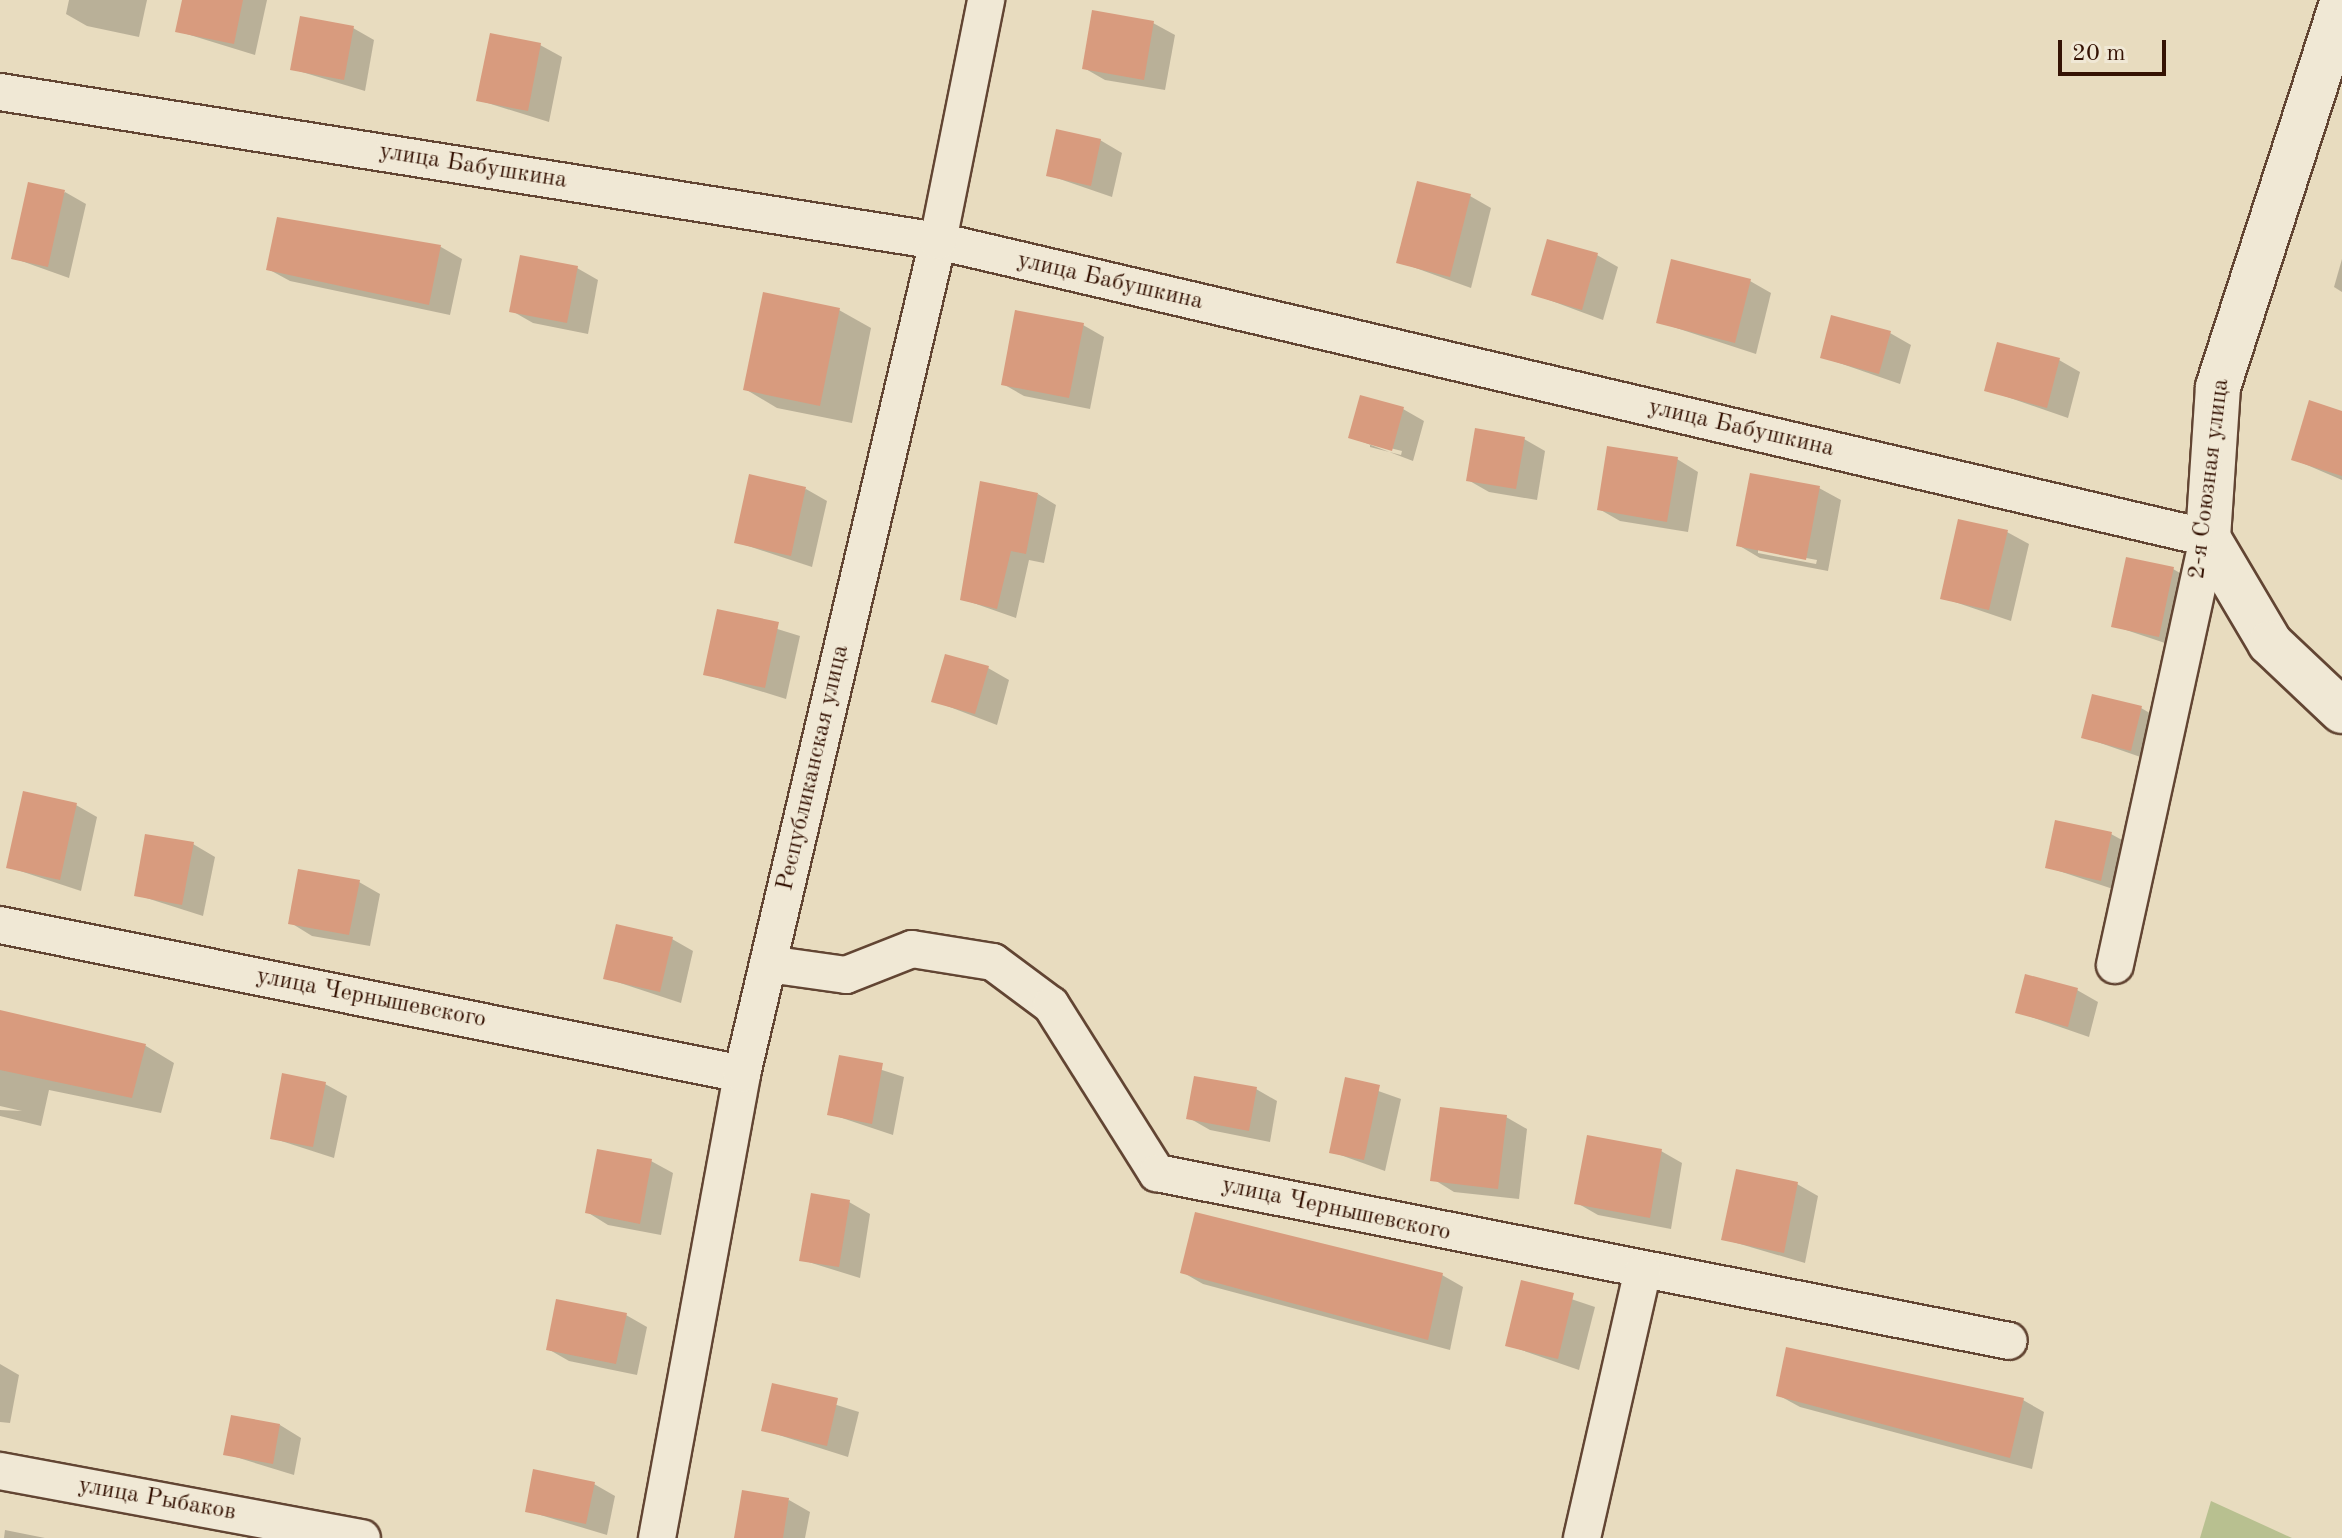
<!DOCTYPE html>
<meta charset="utf-8">
<style>
body{margin:0}
#map{position:relative;width:2342px;height:1538px;overflow:hidden;background:#e8dcbf;font-family:"Old Standard TT",serif}
div>[style]{position:absolute}
.green>*{inset:0;background:#b8c090}
.shadow>*{inset:0;background:#0003}
.building>*{inset:0;background:#d89b7e}
.roads{filter:drop-shadow(2px 0 #624533) drop-shadow(-2px 0 #624533) drop-shadow(0 2px #624533) drop-shadow(0 -2px #624533)}
.minor>*{height:36px;margin:-18px;padding:0 18px;transform-origin:18px;border-radius:18px;background:#f0e8d5}
.secondary>*{height:44px;margin:-22px;padding:0 22px;transform-origin:22px;border-radius:22px;background:#f0e8d5}
span{translate:-50% -50%;white-space:nowrap;text-align:center;line-height:1.15;-webkit-text-stroke:8px #f0e8d5;paint-order:stroke}
.street-label{font-size:24px;color:#351304}
.scale{position:absolute;left:2058px;top:40px;width:108px;height:36px;box-sizing:border-box;border:4px solid #351304;border-top:0;padding-left:10px;font-size:24px;line-height:28px;white-space:nowrap;color:#351304;-webkit-text-stroke:6px #f0e8d5;paint-order:stroke}
</style>
<div id="map">
<div class="green">
<i style="clip-path:polygon(2211px 1501px,2292px 1538px,2200px 1538px)"></i>
</div>
<div class="shadow">
<i style="clip-path:polygon(69px 0,147px 0,139px 37px,87px 26px,66px 14px)"></i>
<i style="clip-path:polygon(184px 0,267px 0,255px 55px,177px 31px)"></i>
<i style="clip-path:polygon(1153px 23px,1175px 35px,1165px 90px,1105px 80px,1084px 68px)"></i>
<i style="clip-path:polygon(353px 28px,374px 40px,365px 91px,292px 69px)"></i>
<i style="clip-path:polygon(540px 45px,562px 57px,549px 122px,478px 100px)"></i>
<i style="clip-path:polygon(1100px 140px,1122px 153px,1112px 197px,1048px 175px)"></i>
<i style="clip-path:polygon(65px 192px,86px 204px,69px 278px,13px 258px)"></i>
<i style="clip-path:polygon(1470px 196px,1491px 208px,1471px 288px,1399px 262px)"></i>
<i style="clip-path:polygon(279px 220px,441px 247px,462px 259px,450px 315px,290px 281px,268px 269px)"></i>
<i style="clip-path:polygon(1597px 255px,1618px 267px,1603px 320px,1533px 294px)"></i>
<i style="clip-path:polygon(2342px 259px,2342px 292px,2334px 287px)"></i>
<i style="clip-path:polygon(577px 268px,598px 280px,588px 334px,533px 323px,512px 311px)"></i>
<i style="clip-path:polygon(1750px 281px,1771px 293px,1756px 354px,1658px 322px)"></i>
<i style="clip-path:polygon(839px 310px,871px 328px,852px 423px,777px 408px,745px 389px)"></i>
<i style="clip-path:polygon(1083px 325px,1104px 337px,1090px 409px,1024px 396px,1003px 384px)"></i>
<i style="clip-path:polygon(1890px 333px,1911px 345px,1900px 384px,1822px 357px)"></i>
<i style="clip-path:polygon(2059px 360px,2080px 372px,2068px 418px,1987px 390px)"></i>
<i style="clip-path:polygon(evenodd,1403px 409px,1424px 421px,1413px 461px,1350px 437px,1403px 409px,1370px 443px,1402px 451px,1401px 455px,1370px 447px,1370px 443px)"></i>
<i style="clip-path:polygon(2342px 413px,2342px 480px,2293px 459px)"></i>
<i style="clip-path:polygon(1524px 439px,1545px 451px,1537px 500px,1489px 492px,1468px 480px)"></i>
<i style="clip-path:polygon(1677px 459px,1698px 472px,1688px 532px,1620px 521px,1599px 509px)"></i>
<i style="clip-path:polygon(evenodd,1819px 488px,1841px 500px,1828px 571px,1760px 558px,1738px 545px,1819px 488px,1758px 549px,1817px 560px,1816px 564px,1758px 553px,1758px 549px)"></i>
<i style="clip-path:polygon(806px 489px,827px 501px,812px 567px,736px 542px)"></i>
<i style="clip-path:polygon(1038px 494px,1056px 505px,1044px 563px,1029px 560px,1016px 618px,962px 599px)"></i>
<i style="clip-path:polygon(2007px 532px,2029px 544px,2011px 621px,1943px 598px)"></i>
<i style="clip-path:polygon(2173px 569px,2194px 581px,2180px 648px,2114px 626px)"></i>
<i style="clip-path:polygon(719px 611px,800px 636px,786px 699px,705px 674px)"></i>
<i style="clip-path:polygon(988px 668px,1009px 680px,997px 725px,934px 701px)"></i>
<i style="clip-path:polygon(2141px 708px,2162px 720px,2152px 761px,2083px 737px)"></i>
<i style="clip-path:polygon(76px 805px,97px 817px,81px 891px,8px 867px)"></i>
<i style="clip-path:polygon(2111px 834px,2133px 846px,2122px 892px,2047px 867px)"></i>
<i style="clip-path:polygon(193px 844px,215px 857px,203px 916px,137px 895px)"></i>
<i style="clip-path:polygon(359px 882px,380px 894px,370px 946px,312px 936px,291px 923px)"></i>
<i style="clip-path:polygon(672px 939px,693px 951px,681px 1003px,605px 978px)"></i>
<i style="clip-path:polygon(2077px 990px,2098px 1002px,2089px 1037px,2017px 1012px)"></i>
<i style="clip-path:polygon(0 1012px,146px 1046px,174px 1063px,161px 1113px,49px 1090px,41px 1126px,0 1116px,0 1110px,22px 1111px,0 1106px)"></i>
<i style="clip-path:polygon(841px 1057px,904px 1077px,893px 1135px,830px 1114px)"></i>
<i style="clip-path:polygon(1347px 1080px,1401px 1099px,1385px 1171px,1332px 1152px)"></i>
<i style="clip-path:polygon(325px 1084px,347px 1096px,334px 1158px,272px 1138px)"></i>
<i style="clip-path:polygon(1256px 1089px,1277px 1101px,1270px 1142px,1210px 1130px,1189px 1118px)"></i>
<i style="clip-path:polygon(1506px 1117px,1527px 1129px,1519px 1199px,1454px 1192px,1433px 1179px)"></i>
<i style="clip-path:polygon(1661px 1151px,1682px 1163px,1671px 1229px,1598px 1215px,1577px 1203px)"></i>
<i style="clip-path:polygon(651px 1161px,673px 1173px,661px 1235px,608px 1225px,587px 1212px)"></i>
<i style="clip-path:polygon(1797px 1184px,1818px 1196px,1805px 1263px,1723px 1239px)"></i>
<i style="clip-path:polygon(849px 1202px,870px 1214px,860px 1278px,802px 1260px)"></i>
<i style="clip-path:polygon(1182px 1272px,1442px 1275px,1463px 1287px,1450px 1350px,1203px 1284px)"></i>
<i style="clip-path:polygon(1523px 1283px,1595px 1307px,1579px 1370px,1507px 1345px)"></i>
<i style="clip-path:polygon(626px 1315px,647px 1327px,637px 1375px,569px 1361px,548px 1349px)"></i>
<i style="clip-path:polygon(0 1364px,19px 1375px,10px 1423px,0 1422px)"></i>
<i style="clip-path:polygon(773px 1385px,859px 1412px,848px 1457px,763px 1430px)"></i>
<i style="clip-path:polygon(1778px 1395px,2023px 1400px,2044px 1412px,2032px 1469px,1800px 1407px)"></i>
<i style="clip-path:polygon(280px 1425px,301px 1438px,294px 1475px,226px 1454px)"></i>
<i style="clip-path:polygon(594px 1484px,615px 1496px,607px 1535px,527px 1511px)"></i>
<i style="clip-path:polygon(789px 1500px,810px 1512px,805px 1538px,737px 1538px)"></i>
<i style="clip-path:polygon(5px 1530px,45px 1538px,4px 1538px)"></i>
</div>
<div class="building">
<i style="clip-path:polygon(182px 0,243px 0,234px 44px,175px 32px)"></i>
<i style="clip-path:polygon(1092px 10px,1154px 21px,1144px 80px,1082px 69px)"></i>
<i style="clip-path:polygon(300px 16px,354px 26px,344px 80px,290px 70px)"></i>
<i style="clip-path:polygon(490px 33px,541px 43px,528px 111px,476px 101px)"></i>
<i style="clip-path:polygon(1056px 129px,1101px 139px,1091px 186px,1046px 176px)"></i>
<i style="clip-path:polygon(1417px 181px,1471px 194px,1450px 277px,1396px 263px)"></i>
<i style="clip-path:polygon(28px 182px,65px 190px,48px 267px,11px 259px)"></i>
<i style="clip-path:polygon(277px 217px,441px 245px,429px 305px,266px 270px)"></i>
<i style="clip-path:polygon(1547px 239px,1598px 253px,1582px 310px,1531px 295px)"></i>
<i style="clip-path:polygon(520px 255px,578px 266px,567px 323px,509px 312px)"></i>
<i style="clip-path:polygon(1671px 259px,1751px 279px,1735px 343px,1656px 323px)"></i>
<i style="clip-path:polygon(763px 292px,840px 308px,820px 406px,743px 390px)"></i>
<i style="clip-path:polygon(1015px 310px,1084px 323px,1069px 398px,1001px 385px)"></i>
<i style="clip-path:polygon(1831px 315px,1891px 331px,1879px 374px,1820px 358px)"></i>
<i style="clip-path:polygon(1997px 342px,2060px 358px,2047px 408px,1984px 391px)"></i>
<i style="clip-path:polygon(1360px 395px,1404px 407px,1392px 451px,1348px 438px)"></i>
<i style="clip-path:polygon(2309px 400px,2342px 411px,2342px 476px,2291px 460px)"></i>
<i style="clip-path:polygon(1475px 428px,1525px 437px,1516px 489px,1466px 481px)"></i>
<i style="clip-path:polygon(1607px 446px,1678px 457px,1667px 522px,1597px 510px)"></i>
<i style="clip-path:polygon(1750px 473px,1820px 486px,1806px 560px,1736px 546px)"></i>
<i style="clip-path:polygon(749px 474px,806px 487px,791px 556px,734px 543px)"></i>
<i style="clip-path:polygon(980px 481px,1038px 493px,1026px 554px,1011px 551px,997px 609px,960px 600px)"></i>
<i style="clip-path:polygon(1958px 519px,2008px 530px,1989px 610px,1940px 599px)"></i>
<i style="clip-path:polygon(2126px 557px,2174px 567px,2159px 637px,2111px 627px)"></i>
<i style="clip-path:polygon(717px 609px,779px 622px,765px 688px,703px 675px)"></i>
<i style="clip-path:polygon(945px 654px,989px 666px,975px 714px,931px 702px)"></i>
<i style="clip-path:polygon(2092px 694px,2142px 706px,2131px 751px,2081px 738px)"></i>
<i style="clip-path:polygon(23px 791px,77px 803px,60px 880px,6px 868px)"></i>
<i style="clip-path:polygon(2055px 820px,2112px 832px,2101px 881px,2045px 868px)"></i>
<i style="clip-path:polygon(145px 834px,194px 842px,182px 905px,134px 896px)"></i>
<i style="clip-path:polygon(298px 869px,360px 880px,349px 935px,288px 924px)"></i>
<i style="clip-path:polygon(616px 924px,673px 937px,660px 992px,603px 979px)"></i>
<i style="clip-path:polygon(2025px 974px,2078px 988px,2068px 1027px,2015px 1013px)"></i>
<i style="clip-path:polygon(0 1010px,146px 1044px,132px 1098px,0 1070px)"></i>
<i style="clip-path:polygon(839px 1055px,883px 1063px,872px 1124px,827px 1115px)"></i>
<i style="clip-path:polygon(282px 1073px,326px 1082px,313px 1147px,270px 1139px)"></i>
<i style="clip-path:polygon(1194px 1076px,1257px 1087px,1249px 1131px,1186px 1119px)"></i>
<i style="clip-path:polygon(1345px 1077px,1380px 1085px,1364px 1160px,1329px 1153px)"></i>
<i style="clip-path:polygon(1440px 1107px,1507px 1115px,1498px 1189px,1430px 1181px)"></i>
<i style="clip-path:polygon(1587px 1135px,1662px 1149px,1650px 1218px,1574px 1204px)"></i>
<i style="clip-path:polygon(597px 1149px,652px 1159px,640px 1224px,585px 1213px)"></i>
<i style="clip-path:polygon(1736px 1169px,1798px 1182px,1784px 1253px,1721px 1240px)"></i>
<i style="clip-path:polygon(811px 1193px,850px 1200px,839px 1267px,799px 1261px)"></i>
<i style="clip-path:polygon(1195px 1212px,1443px 1273px,1428px 1340px,1180px 1273px)"></i>
<i style="clip-path:polygon(1521px 1280px,1574px 1293px,1558px 1359px,1505px 1346px)"></i>
<i style="clip-path:polygon(556px 1299px,627px 1313px,616px 1364px,546px 1350px)"></i>
<i style="clip-path:polygon(1786px 1347px,2024px 1398px,2010px 1458px,1776px 1396px)"></i>
<i style="clip-path:polygon(772px 1383px,838px 1398px,827px 1446px,761px 1431px)"></i>
<i style="clip-path:polygon(231px 1415px,280px 1424px,273px 1464px,223px 1455px)"></i>
<i style="clip-path:polygon(533px 1469px,595px 1482px,586px 1524px,525px 1512px)"></i>
<i style="clip-path:polygon(742px 1490px,789px 1498px,783px 1538px,734px 1538px)"></i>
</div>
<div class="roads">
<div class="minor">
<i style="left:0;top:92px;width:950px;rotate:9.03deg"></i>
<i style="left:938px;top:241px;width:1304px;rotate:13.16deg"></i>
<i style="left:2208px;top:538px;width:437px;rotate:102.3deg"></i>
<i style="left:0;top:925px;width:757px;rotate:11.35deg"></i>
<i style="left:768px;top:964px;width:79px;rotate:8deg"></i>
<i style="left:846px;top:975px;width:71px;rotate:-21.5deg"></i>
<i style="left:912px;top:949px;width:82px;rotate:9.1deg"></i>
<i style="left:993px;top:962px;width:72px;rotate:36.6deg"></i>
<i style="left:1051px;top:1005px;width:199px;rotate:57.8deg"></i>
<i style="left:1157px;top:1173px;width:868px;rotate:11.15deg"></i>
<i style="left:0;top:1471px;width:368px;rotate:10.5deg"></i>
<i style="left:657px;top:1538px;width:472px;rotate:-79.6deg"></i>
<i style="left:742px;top:1074px;width:856px;rotate:-76.76deg"></i>
<i style="left:938px;top:241px;width:246px;rotate:-78.7deg"></i>
<i style="left:1582px;top:1538px;width:272px;rotate:-77.2deg"></i>
</div>
<div class="secondary">
<i style="left:2342px;top:3px;width:404px;rotate:107.9deg"></i>
<i style="left:2218px;top:387px;width:151px;rotate:93.8deg"></i>
<i style="left:2208px;top:538px;width:122px;rotate:59.4deg"></i>
<i style="left:2270px;top:643px;width:99px;rotate:43.4deg"></i>
</div>
</div>
<div class="street-label">
<span style="left:473px;top:167px;rotate:9deg">улица Бабушкина</span>
<span style="left:1110px;top:282px;rotate:13deg">улица Бабушкина</span>
<span style="left:1741px;top:429px;rotate:13deg">улица Бабушкина</span>
<span style="left:2210px;top:479px;rotate:-83deg">2-я Союзная улица</span>
<span style="left:814px;top:768px;rotate:-77deg">Республиканская улица</span>
<span style="left:371px;top:999px;rotate:11deg">улица Чернышевского</span>
<span style="left:1336px;top:1210px;rotate:12deg">улица Чернышевского</span>
<span style="left:157px;top:1500px;rotate:10deg">улица Рыбаков</span>
</div>
<div class="scale">20 m</div>
</div>
